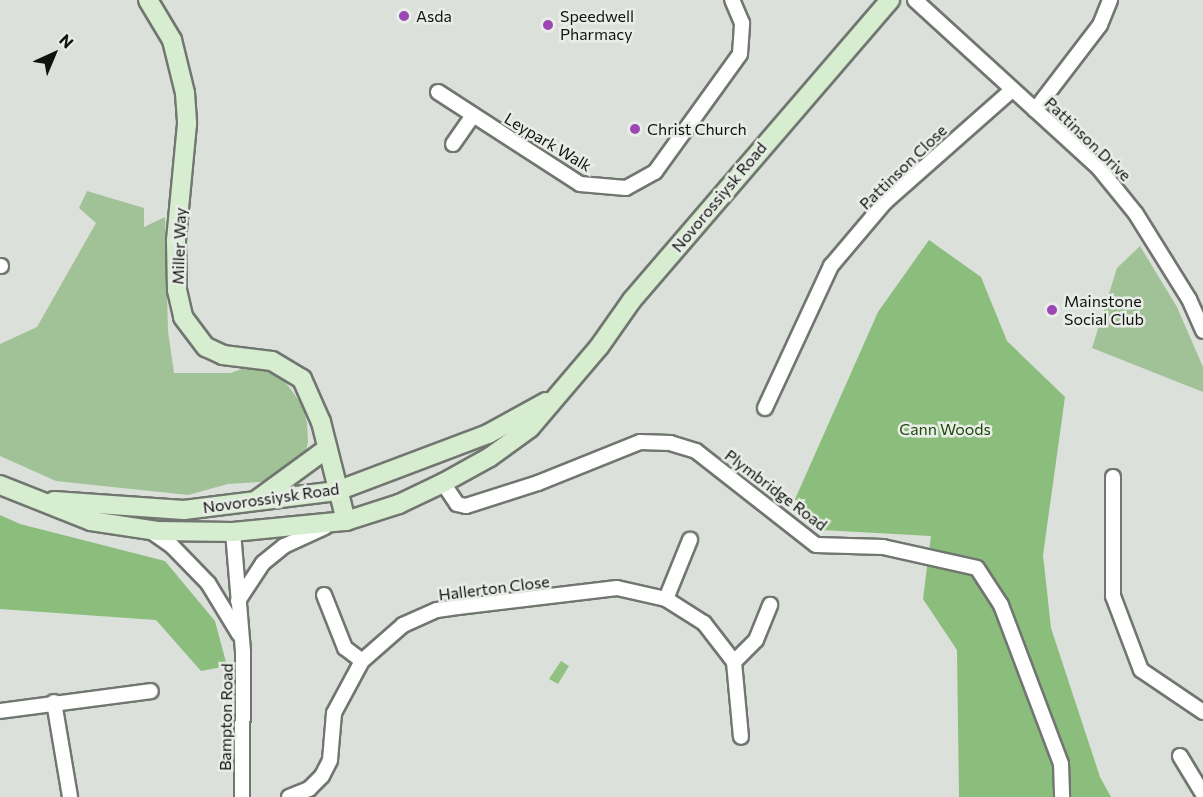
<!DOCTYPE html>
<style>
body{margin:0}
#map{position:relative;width:1203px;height:797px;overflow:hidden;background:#dbe0da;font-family:Commissioner,sans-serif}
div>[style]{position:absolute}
.green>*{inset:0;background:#a1c297}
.forest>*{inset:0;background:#8bbd7c}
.water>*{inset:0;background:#90c281}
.roads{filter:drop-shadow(2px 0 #717670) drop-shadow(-2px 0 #717670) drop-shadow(0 2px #717670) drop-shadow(0 -2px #717670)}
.street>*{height:14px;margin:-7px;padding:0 7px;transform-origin:7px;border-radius:7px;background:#fff}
.secondary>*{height:18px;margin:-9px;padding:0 9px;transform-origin:9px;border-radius:9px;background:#d7edd0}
.dots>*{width:16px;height:16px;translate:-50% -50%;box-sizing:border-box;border:3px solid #e9ede7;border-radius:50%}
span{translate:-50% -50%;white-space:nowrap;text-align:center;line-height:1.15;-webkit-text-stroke:5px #e9ede7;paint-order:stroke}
.poi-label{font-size:16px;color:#101210}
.left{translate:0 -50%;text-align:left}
.street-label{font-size:16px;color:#101210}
.park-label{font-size:16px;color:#1d4c09}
.north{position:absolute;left:24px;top:24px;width:60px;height:60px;-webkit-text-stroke:4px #e9ede7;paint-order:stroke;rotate:44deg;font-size:16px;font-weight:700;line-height:24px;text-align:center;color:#101210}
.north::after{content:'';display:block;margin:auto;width:21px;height:27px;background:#101210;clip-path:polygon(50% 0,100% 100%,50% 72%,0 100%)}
</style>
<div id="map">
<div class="green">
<i style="clip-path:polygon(87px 191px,144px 208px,144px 227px,165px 217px,168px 331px,174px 373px,231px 373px,252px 365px,283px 379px,303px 406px,307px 423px,308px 442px,303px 464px,275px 481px,228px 484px,188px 495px,56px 481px,0 456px,0 344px,37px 327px,96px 223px,79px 208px)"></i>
<i style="clip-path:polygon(1140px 246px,1177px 307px,1203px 367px,1203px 392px,1092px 348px,1117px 268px)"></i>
</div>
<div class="forest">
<i style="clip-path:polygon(929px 240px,981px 277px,1007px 341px,1065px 397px,1043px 555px,1051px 628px,1100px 777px,1111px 797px,959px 797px,957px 650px,923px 599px,931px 536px,822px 530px,792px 506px,878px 312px)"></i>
<i style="clip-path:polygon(0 515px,20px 524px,165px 561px,215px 621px,227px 666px,201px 671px,156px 620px,0 609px)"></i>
</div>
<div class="water">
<i style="clip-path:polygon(561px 661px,569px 666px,558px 684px,549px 679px)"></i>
</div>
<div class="roads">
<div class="street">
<i style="left:915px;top:0;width:248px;rotate:42.4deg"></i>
<i style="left:1098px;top:167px;width:60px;rotate:51deg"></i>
<i style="left:1136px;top:214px;width:100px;rotate:58.1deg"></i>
<i style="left:1189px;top:299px;width:35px;rotate:66deg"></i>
<i style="left:438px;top:92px;width:169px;rotate:32.9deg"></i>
<i style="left:580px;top:184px;width:46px;rotate:5deg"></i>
<i style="left:626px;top:188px;width:33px;rotate:-29deg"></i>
<i style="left:655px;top:172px;width:145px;rotate:-54.2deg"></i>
<i style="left:740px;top:54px;width:31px;rotate:-86deg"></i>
<i style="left:742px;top:23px;width:25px;rotate:-113deg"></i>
<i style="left:1035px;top:110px;width:107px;rotate:-52.6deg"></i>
<i style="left:1100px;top:25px;width:27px;rotate:-68deg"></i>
<i style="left:453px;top:144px;width:35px;rotate:-55deg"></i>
<i style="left:0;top:266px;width:1px"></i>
<i style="left:765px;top:408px;width:157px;rotate:-65.1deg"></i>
<i style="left:831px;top:266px;width:84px;rotate:-49.8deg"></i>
<i style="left:885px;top:202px;width:169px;rotate:-41.4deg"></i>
<i style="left:1113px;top:477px;width:119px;rotate:90deg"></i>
<i style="left:1113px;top:596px;width:79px;rotate:69.3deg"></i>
<i style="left:1141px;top:670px;width:75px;rotate:34.1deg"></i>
<i style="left:443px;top:483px;width:25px;rotate:56deg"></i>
<i style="left:457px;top:504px;width:9px;rotate:13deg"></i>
<i style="left:466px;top:506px;width:76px;rotate:-17.7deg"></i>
<i style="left:538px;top:483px;width:110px;rotate:-21.9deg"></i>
<i style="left:640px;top:442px;width:30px;rotate:2deg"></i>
<i style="left:670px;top:443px;width:27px;rotate:17deg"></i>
<i style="left:696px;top:451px;width:152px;rotate:38.1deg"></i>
<i style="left:816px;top:545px;width:67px;rotate:1.7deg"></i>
<i style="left:883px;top:547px;width:96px;rotate:12.6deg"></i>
<i style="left:977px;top:568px;width:44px;rotate:57deg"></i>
<i style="left:1001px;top:605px;width:170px;rotate:69.3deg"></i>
<i style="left:1061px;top:764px;width:33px;rotate:88deg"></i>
<i style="left:149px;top:530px;width:28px;rotate:35deg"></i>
<i style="left:172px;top:546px;width:52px;rotate:45.8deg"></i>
<i style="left:208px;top:583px;width:60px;rotate:58.7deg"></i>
<i style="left:233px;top:532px;width:120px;rotate:85.2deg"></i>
<i style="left:243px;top:652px;width:145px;rotate:90.4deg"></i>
<i style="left:324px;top:595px;width:57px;rotate:68.4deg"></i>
<i style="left:345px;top:648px;width:21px;rotate:37deg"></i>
<i style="left:666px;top:599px;width:64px;rotate:-67.9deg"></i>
<i style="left:238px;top:601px;width:45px;rotate:-56.7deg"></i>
<i style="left:263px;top:563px;width:27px;rotate:-39deg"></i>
<i style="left:284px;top:546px;width:45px;rotate:-24.9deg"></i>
<i style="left:734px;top:662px;width:31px;rotate:-45deg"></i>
<i style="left:756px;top:640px;width:38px;rotate:-68deg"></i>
<i style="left:54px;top:702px;width:96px;rotate:80.4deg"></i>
<i style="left:0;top:711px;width:152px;rotate:-7.5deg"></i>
<i style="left:1180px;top:756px;width:44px;rotate:58.8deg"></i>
<i style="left:289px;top:797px;width:22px;rotate:-22deg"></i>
<i style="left:309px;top:789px;width:18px;rotate:-45deg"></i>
<i style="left:322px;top:776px;width:18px;rotate:-63deg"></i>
<i style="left:330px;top:760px;width:47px;rotate:-85.1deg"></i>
<i style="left:334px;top:713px;width:59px;rotate:-61.7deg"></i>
<i style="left:362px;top:661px;width:55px;rotate:-41.3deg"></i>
<i style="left:403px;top:625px;width:37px;rotate:-24deg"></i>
<i style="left:437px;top:610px;width:21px;rotate:-8deg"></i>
<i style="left:458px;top:607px;width:160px;rotate:-6.8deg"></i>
<i style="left:617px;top:588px;width:50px;rotate:12.7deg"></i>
<i style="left:666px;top:599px;width:45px;rotate:32.3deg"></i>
<i style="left:704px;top:623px;width:49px;rotate:52.4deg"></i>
<i style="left:734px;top:662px;width:75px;rotate:84.7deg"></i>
</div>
<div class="secondary">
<i style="left:148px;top:0;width:47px;rotate:59deg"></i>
<i style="left:172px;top:40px;width:55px;rotate:76.2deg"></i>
<i style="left:185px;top:93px;width:31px;rotate:86deg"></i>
<i style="left:187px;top:124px;width:118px;rotate:95.4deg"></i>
<i style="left:176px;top:241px;width:49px;rotate:88.8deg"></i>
<i style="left:177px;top:290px;width:28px;rotate:77deg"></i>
<i style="left:183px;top:317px;width:38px;rotate:53deg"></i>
<i style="left:206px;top:347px;width:19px;rotate:25deg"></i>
<i style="left:223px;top:355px;width:49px;rotate:7deg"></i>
<i style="left:272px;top:361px;width:35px;rotate:31deg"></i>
<i style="left:302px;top:379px;width:47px;rotate:66.2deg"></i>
<i style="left:321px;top:422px;width:102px;rotate:75.8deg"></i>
<i style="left:0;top:485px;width:98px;rotate:21.6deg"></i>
<i style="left:91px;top:521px;width:67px;rotate:8.6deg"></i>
<i style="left:157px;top:531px;width:76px;rotate:0.8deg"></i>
<i style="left:233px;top:532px;width:114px;rotate:-5.6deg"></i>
<i style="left:346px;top:521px;width:56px;rotate:-17.8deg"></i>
<i style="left:399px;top:504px;width:49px;rotate:-25.5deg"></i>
<i style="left:443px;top:483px;width:54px;rotate:-29deg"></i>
<i style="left:490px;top:457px;width:49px;rotate:-35.9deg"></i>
<i style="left:530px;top:428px;width:106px;rotate:-49.6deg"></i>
<i style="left:599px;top:347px;width:57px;rotate:-54.9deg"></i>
<i style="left:632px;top:300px;width:396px;rotate:-49.3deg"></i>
<i style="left:258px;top:499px;width:83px;rotate:-36.2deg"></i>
<i style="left:54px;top:501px;width:130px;rotate:4deg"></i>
<i style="left:184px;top:510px;width:154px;rotate:-7.1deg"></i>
<i style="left:337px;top:491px;width:161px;rotate:-20.7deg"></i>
<i style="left:488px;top:434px;width:66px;rotate:-28.9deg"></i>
</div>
</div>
<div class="dots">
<i style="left:404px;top:16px;background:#9c46b3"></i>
<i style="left:548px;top:25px;background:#9c46b3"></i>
<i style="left:635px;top:129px;background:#9c46b3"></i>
<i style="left:1052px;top:310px;background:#9c46b3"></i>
</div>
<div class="poi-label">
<span class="left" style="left:416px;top:16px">Asda</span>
<span class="left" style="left:560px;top:25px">Speedwell<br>Pharmacy</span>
<span class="left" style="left:647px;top:129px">Christ Church</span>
<span class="left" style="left:1064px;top:310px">Mainstone<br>Social Club</span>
</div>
<div class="street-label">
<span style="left:1088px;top:139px;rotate:44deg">Pattinson Drive</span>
<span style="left:548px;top:142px;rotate:31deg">Leypark Walk</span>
<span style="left:903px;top:167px;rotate:-44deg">Pattinson Close</span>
<span style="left:719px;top:197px;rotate:-50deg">Novorossiysk Road</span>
<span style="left:179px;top:246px;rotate:-88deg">Miller Way</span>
<span style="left:776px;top:490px;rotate:37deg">Plymbridge Road</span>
<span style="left:271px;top:498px;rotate:-8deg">Novorossiysk Road</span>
<span style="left:494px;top:588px;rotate:-7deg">Hallerton Close</span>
<span style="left:226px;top:717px;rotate:-89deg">Bampton Road</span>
</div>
<div class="park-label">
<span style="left:945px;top:429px">Cann Woods</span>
</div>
<div class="north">N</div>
</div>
